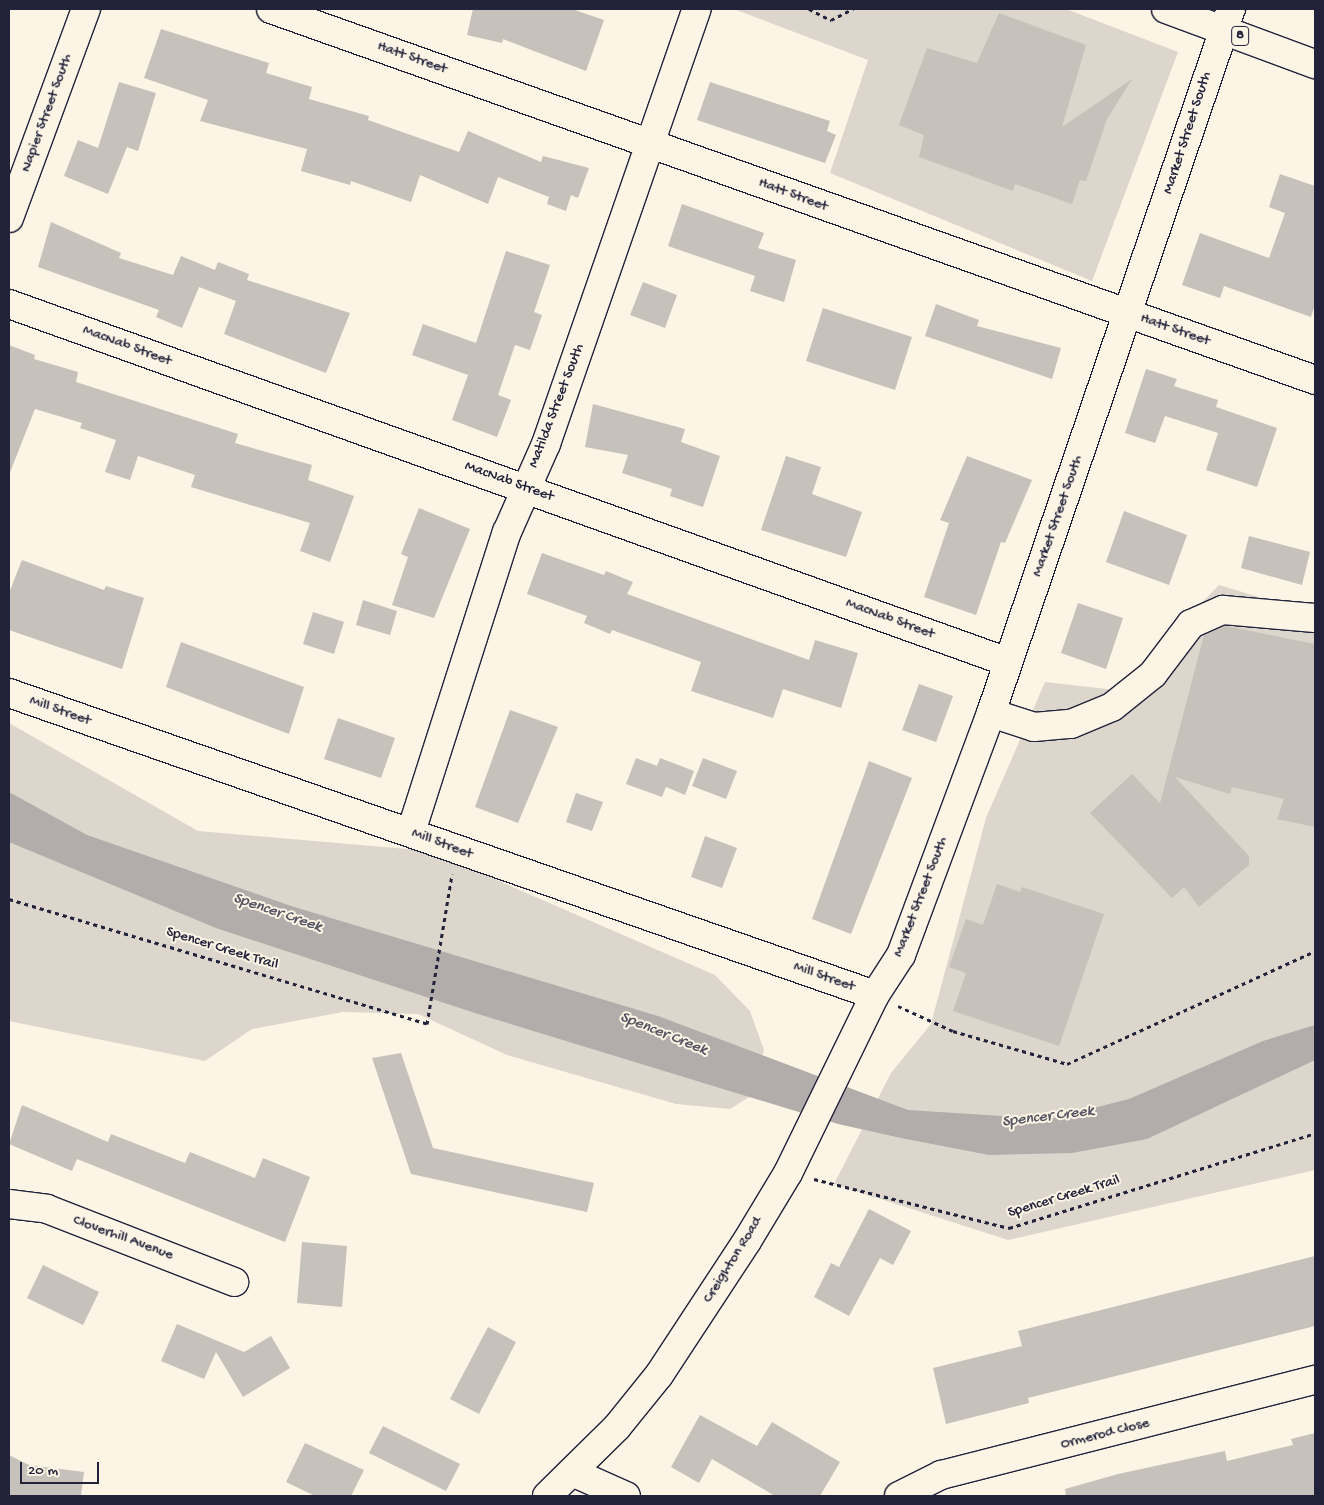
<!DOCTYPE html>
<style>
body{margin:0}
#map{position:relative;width:1324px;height:1505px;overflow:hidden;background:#fcf5e5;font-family:"Gochi Hand",sans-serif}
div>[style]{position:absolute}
.green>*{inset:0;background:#dcd6cc}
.water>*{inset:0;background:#b2adab}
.building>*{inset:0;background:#c6c1bb}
.path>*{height:3px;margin-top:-1.5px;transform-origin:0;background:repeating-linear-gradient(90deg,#22223b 0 4px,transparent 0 8px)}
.roads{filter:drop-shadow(1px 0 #22223b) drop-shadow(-1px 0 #22223b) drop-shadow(0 1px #22223b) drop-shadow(0 -1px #22223b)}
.minor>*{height:28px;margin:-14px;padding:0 14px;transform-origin:14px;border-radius:14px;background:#fcf5e5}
.major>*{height:28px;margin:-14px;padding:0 14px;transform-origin:14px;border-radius:14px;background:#fcf5e5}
span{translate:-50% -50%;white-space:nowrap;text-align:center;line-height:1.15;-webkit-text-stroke:4px #fcf5e5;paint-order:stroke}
.shield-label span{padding:1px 4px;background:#fcf5e5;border:1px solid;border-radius:4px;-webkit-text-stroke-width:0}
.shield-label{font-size:14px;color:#22223b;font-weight:700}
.street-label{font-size:15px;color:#22223b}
.water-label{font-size:16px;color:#545362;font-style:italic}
.frame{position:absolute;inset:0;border:10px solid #22223b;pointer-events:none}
.scale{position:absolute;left:20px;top:1462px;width:79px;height:22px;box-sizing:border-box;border:2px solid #22223b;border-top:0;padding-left:6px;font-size:15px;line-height:18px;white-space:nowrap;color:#22223b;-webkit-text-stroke:4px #fcf5e5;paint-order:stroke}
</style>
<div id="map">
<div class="green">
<i style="clip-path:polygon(734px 9px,1066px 9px,1178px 52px,1092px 281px,830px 173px,868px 60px)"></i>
<i style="clip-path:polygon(1219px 585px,1315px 614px,1315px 1170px,1008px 1240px,834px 1184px,891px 1073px,931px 1024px,986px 818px,1045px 682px,1116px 690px)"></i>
<i style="clip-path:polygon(9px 723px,198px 831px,430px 851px,715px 975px,750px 1011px,764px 1050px,749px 1097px,730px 1109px,676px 1104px,507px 1055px,418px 1014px,343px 1012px,252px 1029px,205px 1061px,9px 1021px)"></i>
</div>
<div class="water">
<i style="clip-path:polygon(9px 792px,87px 835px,291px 906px,658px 1016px,908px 1110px,1050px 1119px,1129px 1099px,1263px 1041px,1315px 1025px,1315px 1060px,1147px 1139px,1072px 1153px,989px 1155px,901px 1138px,838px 1124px,478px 1014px,216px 928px,9px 842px)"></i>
</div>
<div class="building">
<i style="clip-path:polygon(473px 9px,572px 9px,604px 20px,586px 71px,503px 39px,502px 43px,467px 35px)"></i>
<i style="clip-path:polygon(999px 13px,1086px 45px,1062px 127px,1132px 79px,1107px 119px,1086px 181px,1080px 180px,1072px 204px,1015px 184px,1013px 191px,919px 157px,924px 135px,899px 125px,927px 48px,977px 63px)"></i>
<i style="clip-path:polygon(161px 29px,269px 63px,266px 73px,312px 87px,309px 99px,369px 116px,368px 120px,459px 152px,468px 131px,541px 162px,543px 156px,589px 168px,578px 198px,571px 195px,566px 211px,547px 204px,549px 197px,498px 177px,488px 204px,420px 175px,411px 202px,351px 181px,350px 185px,301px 171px,307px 149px,200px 121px,208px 100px,144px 78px)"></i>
<i style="clip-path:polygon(119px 82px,156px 93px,138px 151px,127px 147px,108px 194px,64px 176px,78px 140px,98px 148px)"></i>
<i style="clip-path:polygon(710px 82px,830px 121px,827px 131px,836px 135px,825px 163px,697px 120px)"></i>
<i style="clip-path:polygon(1280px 174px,1315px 186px,1315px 305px,1311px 317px,1224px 286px,1220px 298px,1182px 285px,1200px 233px,1269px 258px,1285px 213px,1269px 207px)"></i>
<i style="clip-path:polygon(682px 204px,764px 233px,758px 248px,796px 260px,784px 302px,750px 291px,755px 276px,668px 246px)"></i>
<i style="clip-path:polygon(51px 222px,121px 253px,119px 258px,173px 275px,181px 256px,215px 270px,218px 262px,249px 274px,247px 280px,350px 313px,326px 373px,224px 334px,236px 301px,199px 287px,182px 328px,156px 317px,159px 310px,38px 267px)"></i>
<i style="clip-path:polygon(506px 251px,550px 265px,534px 312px,542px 315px,530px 350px,515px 345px,498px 395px,511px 400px,497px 437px,452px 420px,468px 375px,412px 355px,423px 324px,476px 343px)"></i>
<i style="clip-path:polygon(643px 282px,677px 295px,665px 328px,630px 315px)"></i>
<i style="clip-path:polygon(936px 304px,979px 320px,977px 326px,1061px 348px,1052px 379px,925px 336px)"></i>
<i style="clip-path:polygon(823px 308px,912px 337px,895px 390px,806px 361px)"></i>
<i style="clip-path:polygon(9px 345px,35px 355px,34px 359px,78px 372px,76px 382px,238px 434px,235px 443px,312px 465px,308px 480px,354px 496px,330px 562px,300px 551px,310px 523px,191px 487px,195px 475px,138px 456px,130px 480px,105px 472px,116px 440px,80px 428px,82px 423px,35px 409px,9px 475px)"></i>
<i style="clip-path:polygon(1146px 369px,1177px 379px,1174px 386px,1218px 400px,1216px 407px,1277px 428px,1257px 487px,1206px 470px,1218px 433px,1165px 416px,1155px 443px,1125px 433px)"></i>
<i style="clip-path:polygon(593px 404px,685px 429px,681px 442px,720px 456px,703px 507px,670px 496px,672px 489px,622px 473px,628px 455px,585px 447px)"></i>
<i style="clip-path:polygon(786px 456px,821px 467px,812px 494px,862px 512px,846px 557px,761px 530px)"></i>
<i style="clip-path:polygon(967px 456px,1032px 480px,1005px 543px,1001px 542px,976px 615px,924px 597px,949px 523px,940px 520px)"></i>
<i style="clip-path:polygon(419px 508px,470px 529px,434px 618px,392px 605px,408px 557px,401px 554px)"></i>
<i style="clip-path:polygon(1124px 511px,1187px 535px,1169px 585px,1106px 562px)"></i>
<i style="clip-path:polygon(1249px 536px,1310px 552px,1302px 585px,1241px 568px)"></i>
<i style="clip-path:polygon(542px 553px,604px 575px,606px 571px,633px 582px,627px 594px,809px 660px,815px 640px,858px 653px,841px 708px,783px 689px,773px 718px,691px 691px,701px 662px,612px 630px,610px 634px,584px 623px,587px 616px,527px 594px)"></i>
<i style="clip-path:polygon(22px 560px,104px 590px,106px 586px,144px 598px,122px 669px,9px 630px,9px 593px)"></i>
<i style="clip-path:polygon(363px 600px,397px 611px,390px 635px,356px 625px)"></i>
<i style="clip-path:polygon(1078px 603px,1123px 618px,1106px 669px,1061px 653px)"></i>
<i style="clip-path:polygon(313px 612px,344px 622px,334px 654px,303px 644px)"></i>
<i style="clip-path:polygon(1226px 626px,1315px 644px,1315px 827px,1277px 819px,1284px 799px,1232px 787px,1230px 794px,1175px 777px,1249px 856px,1249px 865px,1199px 907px,1184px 887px,1172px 898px,1090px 813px,1132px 774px,1160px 803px,1204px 635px)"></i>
<i style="clip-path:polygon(181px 642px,304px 687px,289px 734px,166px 687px)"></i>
<i style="clip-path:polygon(919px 684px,953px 696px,936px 742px,902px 730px)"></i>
<i style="clip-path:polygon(510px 710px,558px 727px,518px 823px,475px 807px)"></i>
<i style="clip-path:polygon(338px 718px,395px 738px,381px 778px,324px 759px)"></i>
<i style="clip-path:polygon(636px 758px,657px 766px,660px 758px,694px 771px,685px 795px,666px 787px,662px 797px,626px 784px)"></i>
<i style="clip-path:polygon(703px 758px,737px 771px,726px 799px,692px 786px)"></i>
<i style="clip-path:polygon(869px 761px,912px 778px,851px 934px,812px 919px)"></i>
<i style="clip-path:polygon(576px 793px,603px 802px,592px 831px,566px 822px)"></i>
<i style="clip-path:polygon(705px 836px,737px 848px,722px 888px,691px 877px)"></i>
<i style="clip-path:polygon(997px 884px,1020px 892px,1022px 887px,1104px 914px,1059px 1046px,953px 1011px,966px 973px,949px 967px,966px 919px,983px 925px)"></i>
<i style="clip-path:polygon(401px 1053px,433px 1148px,594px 1183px,587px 1212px,411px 1174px,372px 1058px)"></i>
<i style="clip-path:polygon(22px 1105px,108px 1142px,111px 1134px,185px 1163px,190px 1152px,255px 1178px,263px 1158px,310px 1177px,285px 1242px,77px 1159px,72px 1171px,9px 1144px)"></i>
<i style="clip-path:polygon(869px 1209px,911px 1231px,893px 1265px,880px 1258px,849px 1316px,814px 1297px,831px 1263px,839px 1267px)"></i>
<i style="clip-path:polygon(302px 1242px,347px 1246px,342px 1307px,297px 1303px)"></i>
<i style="clip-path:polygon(1315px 1256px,1315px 1326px,1028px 1398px,1029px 1403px,946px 1424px,933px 1368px,1022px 1346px,1018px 1331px)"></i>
<i style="clip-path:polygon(43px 1265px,99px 1292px,83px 1325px,27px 1298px)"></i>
<i style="clip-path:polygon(177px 1324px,244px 1352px,271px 1336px,290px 1368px,243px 1397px,216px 1352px,204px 1379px,161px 1361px)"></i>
<i style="clip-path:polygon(488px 1327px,516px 1342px,479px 1414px,450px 1399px)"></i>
<i style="clip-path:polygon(700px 1415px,757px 1446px,772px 1422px,840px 1462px,820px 1496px,775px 1496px,712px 1459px,699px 1483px,671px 1467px)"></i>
<i style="clip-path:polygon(383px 1426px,460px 1464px,446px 1491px,369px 1453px)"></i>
<i style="clip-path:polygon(1315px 1433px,1315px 1496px,1066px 1496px,1065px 1489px,1118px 1474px,1225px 1451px,1227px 1461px,1293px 1445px,1291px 1439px)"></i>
<i style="clip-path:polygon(305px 1443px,364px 1470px,351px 1496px,315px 1496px,286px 1482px)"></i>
<i style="clip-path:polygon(9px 1455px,29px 1465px,84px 1472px,81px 1496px,9px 1496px)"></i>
</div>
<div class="path">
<i style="left:809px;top:9px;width:25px;rotate:27deg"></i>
<i style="left:831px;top:20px;width:25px;rotate:-27deg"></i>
<i style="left:9px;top:899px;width:436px;rotate:16.6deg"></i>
<i style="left:427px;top:1024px;width:152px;rotate:-80.5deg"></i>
<i style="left:898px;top:1006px;width:60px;rotate:24.4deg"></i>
<i style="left:953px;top:1031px;width:119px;rotate:16.1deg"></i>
<i style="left:1067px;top:1064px;width:273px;rotate:-24.5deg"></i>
<i style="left:814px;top:1179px;width:201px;rotate:14.1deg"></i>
<i style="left:1009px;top:1228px;width:320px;rotate:-17.2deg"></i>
</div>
<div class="roads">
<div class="minor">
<i style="left:271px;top:9px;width:1108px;rotate:19.56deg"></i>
<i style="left:9px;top:218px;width:223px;rotate:-69.8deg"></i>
<i style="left:9px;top:304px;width:1061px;rotate:19.72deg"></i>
<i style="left:9px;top:693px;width:917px;rotate:19.23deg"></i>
<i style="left:991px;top:713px;width:45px;rotate:18deg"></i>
<i style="left:1034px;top:727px;width:37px;rotate:-5deg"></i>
<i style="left:1071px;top:724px;width:44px;rotate:-22.5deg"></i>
<i style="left:1112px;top:707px;width:53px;rotate:-38.8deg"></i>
<i style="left:1153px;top:674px;width:63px;rotate:-52.8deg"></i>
<i style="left:1191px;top:624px;width:35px;rotate:-24deg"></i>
<i style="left:1223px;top:610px;width:92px;rotate:5deg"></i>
<i style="left:411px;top:832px;width:315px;rotate:-72.3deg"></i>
<i style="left:507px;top:532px;width:96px;rotate:-66.1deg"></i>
<i style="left:546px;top:444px;width:460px;rotate:-70.9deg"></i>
<i style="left:9px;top:1204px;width:38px;rotate:7deg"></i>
<i style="left:47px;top:1209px;width:201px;rotate:21.3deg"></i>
<i style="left:572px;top:1472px;width:59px;rotate:24deg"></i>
<i style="left:547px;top:1496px;width:98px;rotate:-44.6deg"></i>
<i style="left:617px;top:1427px;width:67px;rotate:-51.1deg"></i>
<i style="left:659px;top:1375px;width:160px;rotate:-56.7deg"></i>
<i style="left:747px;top:1241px;width:79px;rotate:-58.9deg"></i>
<i style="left:788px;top:1173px;width:198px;rotate:-64deg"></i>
<i style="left:875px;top:995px;width:48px;rotate:-57deg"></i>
<i style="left:901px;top:955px;width:258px;rotate:-69.6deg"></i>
<i style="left:991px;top:713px;width:744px;rotate:-71.18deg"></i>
<i style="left:899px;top:1496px;width:47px;rotate:-26.6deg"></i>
<i style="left:941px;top:1475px;width:386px;rotate:-14.3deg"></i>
</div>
<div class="major">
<i style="left:1166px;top:9px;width:159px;rotate:20.3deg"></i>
</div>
</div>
<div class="shield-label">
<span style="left:1240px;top:36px">8</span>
</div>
<div class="street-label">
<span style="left:412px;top:58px;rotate:19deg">Hatt Street</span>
<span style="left:47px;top:113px;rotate:-70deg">Napier Street South</span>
<span style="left:1188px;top:133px;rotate:-72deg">Market Street South</span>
<span style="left:793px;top:195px;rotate:20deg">Hatt Street</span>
<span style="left:1175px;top:330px;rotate:19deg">Hatt Street</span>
<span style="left:127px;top:346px;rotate:20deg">MacNab Street</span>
<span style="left:557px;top:406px;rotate:-69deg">Matilda Street South</span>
<span style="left:509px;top:482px;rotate:20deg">MacNab Street</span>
<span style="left:1058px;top:516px;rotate:-71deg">Market Street South</span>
<span style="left:890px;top:619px;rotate:20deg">MacNab Street</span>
<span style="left:60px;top:711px;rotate:19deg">Mill Street</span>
<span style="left:442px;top:844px;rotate:20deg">Mill Street</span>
<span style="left:921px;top:897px;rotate:-69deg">Market Street South</span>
<span style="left:222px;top:949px;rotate:17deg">Spencer Creek Trail</span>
<span style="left:824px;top:977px;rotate:19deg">Mill Street</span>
<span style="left:1064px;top:1197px;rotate:-17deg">Spencer Creek Trail</span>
<span style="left:123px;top:1238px;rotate:20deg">Cloverhill Avenue</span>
<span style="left:733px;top:1260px;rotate:-58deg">Creighton Road</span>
<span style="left:1105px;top:1434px;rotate:-14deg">Ormerod Close</span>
</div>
<div class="water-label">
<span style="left:277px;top:914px;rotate:19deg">Spencer Creek</span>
<span style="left:663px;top:1035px;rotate:22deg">Spencer Creek</span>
<span style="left:1048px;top:1118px;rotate:-7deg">Spencer Creek</span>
</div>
<div class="frame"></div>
<div class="scale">20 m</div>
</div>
